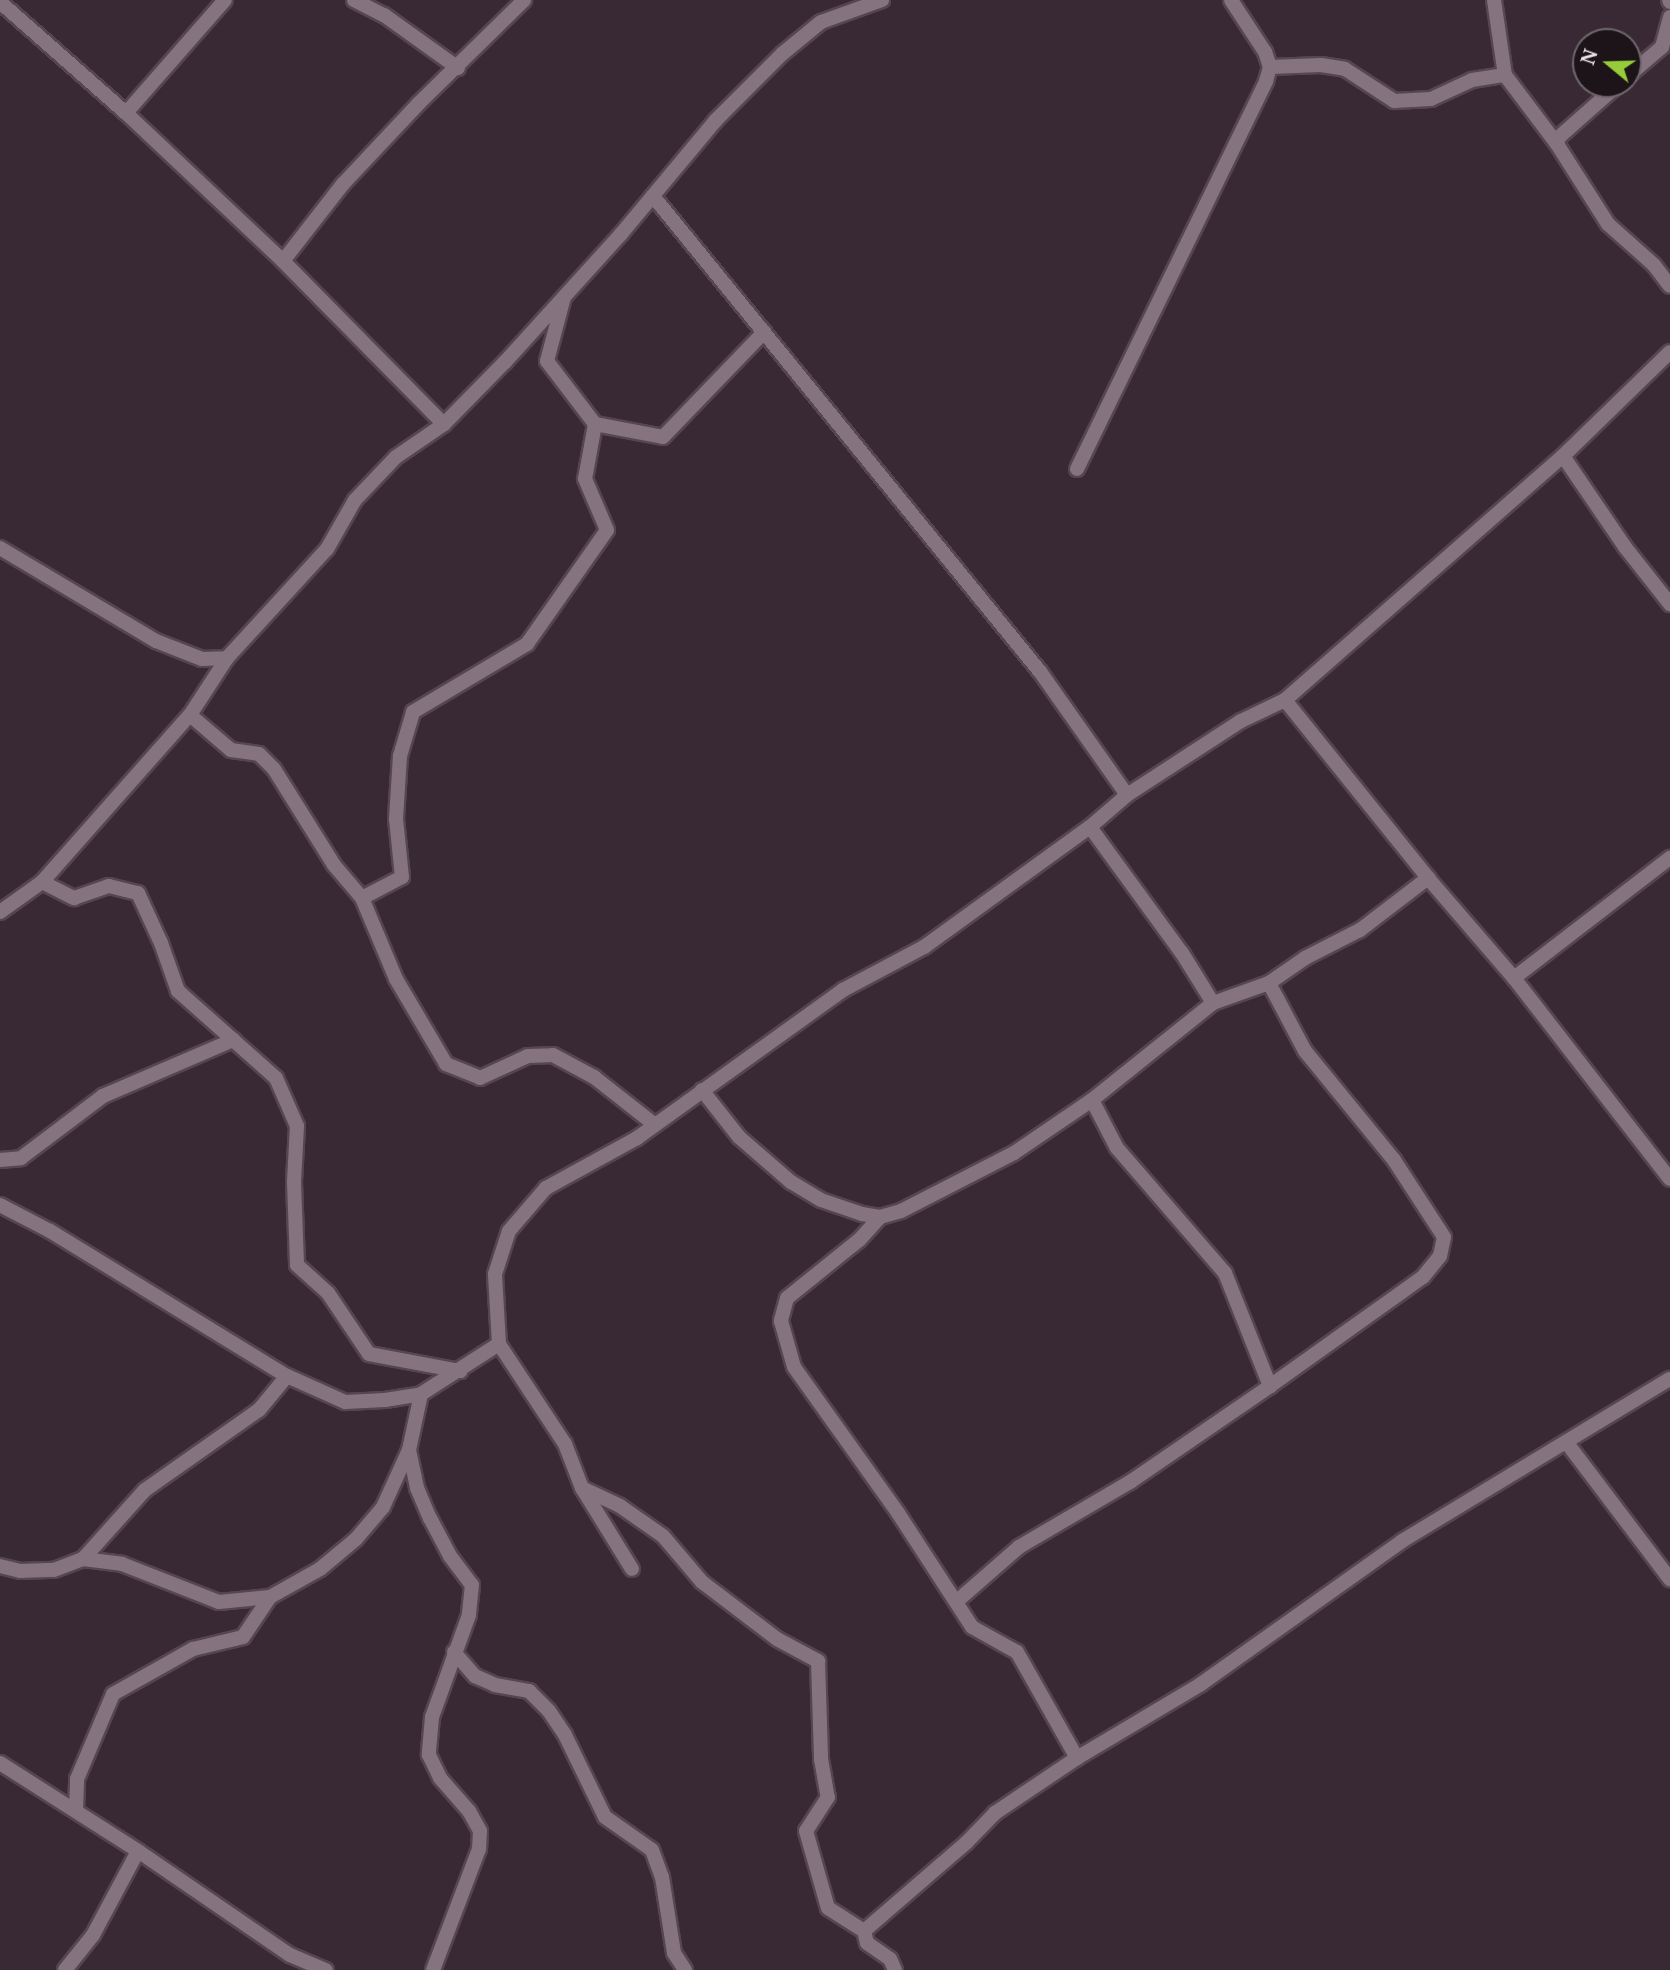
<!DOCTYPE html>
<style>
body{margin:0}
#map{position:relative;width:1670px;height:1970px;overflow:hidden;background:#392934;font-family:"Noto Serif",serif}
div>[style]{position:absolute}
.roads{filter:drop-shadow(2px 0 #554651) drop-shadow(-2px 0 #554651) drop-shadow(0 2px #554651) drop-shadow(0 -2px #554651)}
.street>*{height:14px;margin:-7px;padding:0 7px;transform-origin:7px;border-radius:7px;background:#857480}
span{translate:-50% -50%;white-space:nowrap;text-align:center;line-height:1.15;-webkit-text-stroke:7px #1c1419;paint-order:stroke}
.north{position:absolute;left:1572px;top:28px;width:70px;height:70px;box-sizing:border-box;background:#1c1419;border:2px solid #6f666c;border-radius:50%;rotate:289deg;font-size:19px;font-weight:700;line-height:28px;text-align:center;color:#ebe1e8}
.north::after{content:'';display:block;margin:auto;width:24px;height:32px;background:#96cc39;clip-path:polygon(50% 0,100% 100%,50% 72%,0 100%)}
</style>
<div id="map">
<div class="roads">
<div class="street">
<i style="left:354px;top:0;width:34px;rotate:27deg"></i>
<i style="left:384px;top:15px;width:91px;rotate:35.6deg"></i>
<i style="left:1494px;top:0;width:76px;rotate:81.7deg"></i>
<i style="left:1505px;top:75px;width:86px;rotate:53deg"></i>
<i style="left:1669px;top:0;width:2px;rotate:63deg"></i>
<i style="left:0;top:2px;width:168px;rotate:41.4deg"></i>
<i style="left:126px;top:113px;width:216px;rotate:43.3deg"></i>
<i style="left:283px;top:261px;width:229px;rotate:45.4deg"></i>
<i style="left:1270px;top:67px;width:51px;rotate:-2.2deg"></i>
<i style="left:1321px;top:65px;width:24px;rotate:9deg"></i>
<i style="left:1345px;top:69px;width:59px;rotate:33.1deg"></i>
<i style="left:1394px;top:101px;width:37px;rotate:-3deg"></i>
<i style="left:1431px;top:99px;width:45px;rotate:-24.9deg"></i>
<i style="left:1472px;top:80px;width:33px;rotate:-9deg"></i>
<i style="left:1628px;top:76px;width:45px;rotate:-40.5deg"></i>
<i style="left:1662px;top:47px;width:31px;rotate:-75deg"></i>
<i style="left:1619px;top:84px;width:80px;rotate:138.5deg"></i>
<i style="left:1559px;top:137px;width:7px;rotate:106deg"></i>
<i style="left:1557px;top:144px;width:95px;rotate:57.5deg"></i>
<i style="left:1608px;top:224px;width:62px;rotate:41.7deg"></i>
<i style="left:1654px;top:265px;width:26px;rotate:53deg"></i>
<i style="left:126px;top:113px;width:150px;rotate:-48.8deg"></i>
<i style="left:653px;top:196px;width:615px;rotate:50.87deg"></i>
<i style="left:1041px;top:673px;width:149px;rotate:54.8deg"></i>
<i style="left:283px;top:261px;width:98px;rotate:-52.1deg"></i>
<i style="left:343px;top:184px;width:111px;rotate:-46.8deg"></i>
<i style="left:419px;top:103px;width:147px;rotate:-44.4deg"></i>
<i style="left:595px;top:424px;width:69px;rotate:10.8deg"></i>
<i style="left:663px;top:437px;width:146px;rotate:-46.1deg"></i>
<i style="left:1563px;top:456px;width:110px;rotate:55.7deg"></i>
<i style="left:1625px;top:547px;width:73px;rotate:51.7deg"></i>
<i style="left:1077px;top:469px;width:432px;rotate:-64deg"></i>
<i style="left:1266px;top:81px;width:15px;rotate:-74deg"></i>
<i style="left:1270px;top:67px;width:16px;rotate:-108deg"></i>
<i style="left:1265px;top:52px;width:62px;rotate:-123.2deg"></i>
<i style="left:0;top:548px;width:182px;rotate:30.8deg"></i>
<i style="left:156px;top:641px;width:49px;rotate:21.4deg"></i>
<i style="left:202px;top:659px;width:25px;rotate:-2deg"></i>
<i style="left:1285px;top:700px;width:228px;rotate:51.2deg"></i>
<i style="left:1428px;top:878px;width:132px;rotate:49.3deg"></i>
<i style="left:1514px;top:978px;width:254px;rotate:52.2deg"></i>
<i style="left:190px;top:715px;width:54px;rotate:40.5deg"></i>
<i style="left:231px;top:750px;width:28px;rotate:8deg"></i>
<i style="left:259px;top:754px;width:21px;rotate:45deg"></i>
<i style="left:274px;top:769px;width:113px;rotate:58deg"></i>
<i style="left:334px;top:865px;width:43px;rotate:49.7deg"></i>
<i style="left:362px;top:898px;width:88px;rotate:67.2deg"></i>
<i style="left:396px;top:979px;width:99px;rotate:59.5deg"></i>
<i style="left:446px;top:1064px;width:37px;rotate:22deg"></i>
<i style="left:480px;top:1078px;width:53px;rotate:-24.6deg"></i>
<i style="left:528px;top:1056px;width:25px;rotate:-2deg"></i>
<i style="left:553px;top:1055px;width:47px;rotate:28.2deg"></i>
<i style="left:594px;top:1077px;width:76px;rotate:38.1deg"></i>
<i style="left:1090px;top:827px;width:156px;rotate:53.9deg"></i>
<i style="left:1182px;top:953px;width:59px;rotate:58.2deg"></i>
<i style="left:42px;top:882px;width:36px;rotate:27deg"></i>
<i style="left:74px;top:898px;width:37px;rotate:-19deg"></i>
<i style="left:109px;top:886px;width:30px;rotate:14deg"></i>
<i style="left:138px;top:893px;width:55px;rotate:65.3deg"></i>
<i style="left:161px;top:943px;width:51px;rotate:70.5deg"></i>
<i style="left:178px;top:991px;width:131px;rotate:41.6deg"></i>
<i style="left:276px;top:1078px;width:52px;rotate:66.4deg"></i>
<i style="left:297px;top:1126px;width:56px;rotate:93.1deg"></i>
<i style="left:294px;top:1182px;width:83px;rotate:87.9deg"></i>
<i style="left:297px;top:1265px;width:42px;rotate:42.1deg"></i>
<i style="left:328px;top:1293px;width:73px;rotate:56.1deg"></i>
<i style="left:369px;top:1354px;width:93px;rotate:10.6deg"></i>
<i style="left:362px;top:898px;width:45px;rotate:-27.7deg"></i>
<i style="left:402px;top:877px;width:58px;rotate:-95.9deg"></i>
<i style="left:396px;top:819px;width:63px;rotate:-86.4deg"></i>
<i style="left:400px;top:756px;width:46px;rotate:-73.5deg"></i>
<i style="left:413px;top:712px;width:133px;rotate:-30.8deg"></i>
<i style="left:527px;top:644px;width:139px;rotate:-54.9deg"></i>
<i style="left:607px;top:530px;width:56px;rotate:-113.3deg"></i>
<i style="left:585px;top:479px;width:56px;rotate:-79.7deg"></i>
<i style="left:595px;top:424px;width:79px;rotate:-127.3deg"></i>
<i style="left:547px;top:361px;width:66px;rotate:-75.1deg"></i>
<i style="left:0;top:912px;width:52px;rotate:-35.5deg"></i>
<i style="left:42px;top:882px;width:223px;rotate:-48.5deg"></i>
<i style="left:190px;top:715px;width:68px;rotate:-57deg"></i>
<i style="left:227px;top:658px;width:148px;rotate:-47.5deg"></i>
<i style="left:327px;top:549px;width:56px;rotate:-60.3deg"></i>
<i style="left:355px;top:500px;width:59px;rotate:-46.4deg"></i>
<i style="left:396px;top:457px;width:58px;rotate:-34.5deg"></i>
<i style="left:444px;top:424px;width:87px;rotate:-45.5deg"></i>
<i style="left:505px;top:362px;width:173px;rotate:-47.8deg"></i>
<i style="left:621px;top:234px;width:147px;rotate:-50.2deg"></i>
<i style="left:715px;top:121px;width:95px;rotate:-45deg"></i>
<i style="left:782px;top:54px;width:50px;rotate:-39.4deg"></i>
<i style="left:821px;top:22px;width:65px;rotate:-19.8deg"></i>
<i style="left:1514px;top:978px;width:197px;rotate:-37.6deg"></i>
<i style="left:702px;top:1090px;width:60px;rotate:51.8deg"></i>
<i style="left:739px;top:1137px;width:69px;rotate:40.9deg"></i>
<i style="left:791px;top:1182px;width:35px;rotate:31deg"></i>
<i style="left:821px;top:1200px;width:43px;rotate:18.9deg"></i>
<i style="left:862px;top:1214px;width:18px;rotate:9deg"></i>
<i style="left:880px;top:1217px;width:22px;rotate:-16deg"></i>
<i style="left:901px;top:1211px;width:127px;rotate:-27.2deg"></i>
<i style="left:1014px;top:1153px;width:94px;rotate:-34.2deg"></i>
<i style="left:1092px;top:1100px;width:155px;rotate:-38.7deg"></i>
<i style="left:1213px;top:1003px;width:59px;rotate:-19.7deg"></i>
<i style="left:1269px;top:983px;width:44px;rotate:-34.8deg"></i>
<i style="left:1305px;top:958px;width:62px;rotate:-27deg"></i>
<i style="left:1360px;top:930px;width:86px;rotate:-37.4deg"></i>
<i style="left:1092px;top:1100px;width:54px;rotate:62.5deg"></i>
<i style="left:1117px;top:1148px;width:165px;rotate:49.2deg"></i>
<i style="left:1225px;top:1273px;width:122px;rotate:68.3deg"></i>
<i style="left:0;top:1160px;width:21px;rotate:-5deg"></i>
<i style="left:21px;top:1158px;width:103px;rotate:-37.1deg"></i>
<i style="left:103px;top:1096px;width:142px;rotate:-23.3deg"></i>
<i style="left:0;top:1205px;width:56px;rotate:27.5deg"></i>
<i style="left:50px;top:1231px;width:278px;rotate:31.5deg"></i>
<i style="left:287px;top:1376px;width:64px;rotate:24.1deg"></i>
<i style="left:345px;top:1402px;width:40px;rotate:-2.9deg"></i>
<i style="left:385px;top:1400px;width:36px;rotate:-9deg"></i>
<i style="left:421px;top:1394px;width:93px;rotate:-32.7deg"></i>
<i style="left:499px;top:1344px;width:70px;rotate:-93.3deg"></i>
<i style="left:495px;top:1274px;width:45px;rotate:-72deg"></i>
<i style="left:509px;top:1231px;width:57px;rotate:-49.3deg"></i>
<i style="left:546px;top:1188px;width:104px;rotate:-28.8deg"></i>
<i style="left:637px;top:1138px;width:254px;rotate:-35.7deg"></i>
<i style="left:843px;top:990px;width:92px;rotate:-28deg"></i>
<i style="left:924px;top:947px;width:205px;rotate:-35.9deg"></i>
<i style="left:1090px;top:827px;width:49px;rotate:-40.9deg"></i>
<i style="left:1127px;top:795px;width:136px;rotate:-33deg"></i>
<i style="left:1241px;top:721px;width:49px;rotate:-25.5deg"></i>
<i style="left:1285px;top:700px;width:370px;rotate:-41.3deg"></i>
<i style="left:1563px;top:456px;width:149px;rotate:-44.2deg"></i>
<i style="left:880px;top:1217px;width:31px;rotate:132deg"></i>
<i style="left:859px;top:1240px;width:92px;rotate:141.1deg"></i>
<i style="left:787px;top:1298px;width:24px;rotate:105deg"></i>
<i style="left:781px;top:1321px;width:48px;rotate:74.2deg"></i>
<i style="left:794px;top:1367px;width:179px;rotate:54.5deg"></i>
<i style="left:898px;top:1513px;width:136px;rotate:57deg"></i>
<i style="left:972px;top:1627px;width:51px;rotate:29.1deg"></i>
<i style="left:1017px;top:1652px;width:122px;rotate:60.5deg"></i>
<i style="left:499px;top:1344px;width:120px;rotate:56.6deg"></i>
<i style="left:565px;top:1444px;width:47px;rotate:68.9deg"></i>
<i style="left:582px;top:1488px;width:95px;rotate:58.3deg"></i>
<i style="left:1567px;top:1443px;width:171px;rotate:52.9deg"></i>
<i style="left:409px;top:1450px;width:39px;rotate:78deg"></i>
<i style="left:417px;top:1488px;width:33px;rotate:67deg"></i>
<i style="left:430px;top:1518px;width:43px;rotate:62.2deg"></i>
<i style="left:450px;top:1556px;width:36px;rotate:53deg"></i>
<i style="left:472px;top:1585px;width:30px;rotate:96deg"></i>
<i style="left:469px;top:1615px;width:109px;rotate:109.9deg"></i>
<i style="left:432px;top:1717px;width:38px;rotate:95deg"></i>
<i style="left:429px;top:1755px;width:25px;rotate:64deg"></i>
<i style="left:440px;top:1778px;width:44px;rotate:48.7deg"></i>
<i style="left:469px;top:1811px;width:23px;rotate:61deg"></i>
<i style="left:480px;top:1831px;width:18px;rotate:93deg"></i>
<i style="left:479px;top:1849px;width:129px;rotate:110.8deg"></i>
<i style="left:582px;top:1488px;width:42px;rotate:25.3deg"></i>
<i style="left:620px;top:1506px;width:52px;rotate:34.9deg"></i>
<i style="left:663px;top:1536px;width:60px;rotate:49.7deg"></i>
<i style="left:702px;top:1582px;width:94px;rotate:37.2deg"></i>
<i style="left:777px;top:1639px;width:47px;rotate:28.2deg"></i>
<i style="left:818px;top:1661px;width:98px;rotate:88.2deg"></i>
<i style="left:821px;top:1759px;width:39px;rotate:80deg"></i>
<i style="left:828px;top:1797px;width:40px;rotate:122.9deg"></i>
<i style="left:806px;top:1831px;width:80px;rotate:74.1deg"></i>
<i style="left:828px;top:1908px;width:43px;rotate:32.6deg"></i>
<i style="left:83px;top:1559px;width:93px;rotate:-48.1deg"></i>
<i style="left:145px;top:1490px;width:139px;rotate:-35.1deg"></i>
<i style="left:259px;top:1410px;width:44px;rotate:-50.5deg"></i>
<i style="left:0;top:1566px;width:21px;rotate:14deg"></i>
<i style="left:20px;top:1571px;width:34px;rotate:-2deg"></i>
<i style="left:54px;top:1570px;width:31px;rotate:-21deg"></i>
<i style="left:83px;top:1559px;width:39px;rotate:7deg"></i>
<i style="left:122px;top:1564px;width:104px;rotate:21.4deg"></i>
<i style="left:219px;top:1602px;width:51px;rotate:-5.6deg"></i>
<i style="left:270px;top:1597px;width:57px;rotate:-29.2deg"></i>
<i style="left:320px;top:1569px;width:47px;rotate:-39.8deg"></i>
<i style="left:356px;top:1539px;width:42px;rotate:-49.8deg"></i>
<i style="left:383px;top:1507px;width:63px;rotate:-65.5deg"></i>
<i style="left:409px;top:1450px;width:57px;rotate:-77.9deg"></i>
<i style="left:956px;top:1602px;width:84px;rotate:-41.1deg"></i>
<i style="left:1019px;top:1547px;width:129px;rotate:-30.4deg"></i>
<i style="left:1130px;top:1482px;width:170px;rotate:-34.4deg"></i>
<i style="left:1270px;top:1386px;width:188px;rotate:-35.5deg"></i>
<i style="left:1423px;top:1277px;width:27px;rotate:-51deg"></i>
<i style="left:1440px;top:1256px;width:19px;rotate:-78deg"></i>
<i style="left:1444px;top:1237px;width:92px;rotate:-123deg"></i>
<i style="left:1394px;top:1160px;width:141px;rotate:-129.2deg"></i>
<i style="left:1305px;top:1051px;width:77px;rotate:-117.9deg"></i>
<i style="left:454px;top:1652px;width:32px;rotate:49deg"></i>
<i style="left:475px;top:1676px;width:22px;rotate:24deg"></i>
<i style="left:495px;top:1685px;width:35px;rotate:10deg"></i>
<i style="left:529px;top:1691px;width:28px;rotate:45deg"></i>
<i style="left:549px;top:1711px;width:29px;rotate:56deg"></i>
<i style="left:565px;top:1735px;width:91px;rotate:64deg"></i>
<i style="left:605px;top:1817px;width:57px;rotate:35.1deg"></i>
<i style="left:652px;top:1850px;width:29px;rotate:70deg"></i>
<i style="left:662px;top:1877px;width:77px;rotate:81deg"></i>
<i style="left:674px;top:1953px;width:20px;rotate:57deg"></i>
<i style="left:0;top:1763px;width:164px;rotate:32.5deg"></i>
<i style="left:138px;top:1851px;width:184px;rotate:34.4deg"></i>
<i style="left:290px;top:1955px;width:39px;rotate:23deg"></i>
<i style="left:76px;top:1811px;width:32px;rotate:-88deg"></i>
<i style="left:77px;top:1779px;width:92px;rotate:-67deg"></i>
<i style="left:113px;top:1694px;width:92px;rotate:-29.4deg"></i>
<i style="left:193px;top:1649px;width:51px;rotate:-13.5deg"></i>
<i style="left:243px;top:1637px;width:48px;rotate:-56deg"></i>
<i style="left:65px;top:1970px;width:45px;rotate:-51.3deg"></i>
<i style="left:93px;top:1935px;width:95px;rotate:-61.8deg"></i>
<i style="left:895px;top:1970px;width:12px;rotate:-114deg"></i>
<i style="left:890px;top:1959px;width:28px;rotate:-145deg"></i>
<i style="left:867px;top:1943px;width:12px;rotate:-104deg"></i>
<i style="left:864px;top:1931px;width:135px;rotate:-40.8deg"></i>
<i style="left:966px;top:1843px;width:42px;rotate:-46deg"></i>
<i style="left:995px;top:1813px;width:99px;rotate:-33.9deg"></i>
<i style="left:1077px;top:1758px;width:144px;rotate:-30.8deg"></i>
<i style="left:1201px;top:1684px;width:247px;rotate:-35.4deg"></i>
<i style="left:1402px;top:1541px;width:313px;rotate:-31.2deg"></i>
</div>
</div>
<div class="north">N</div>
</div>
